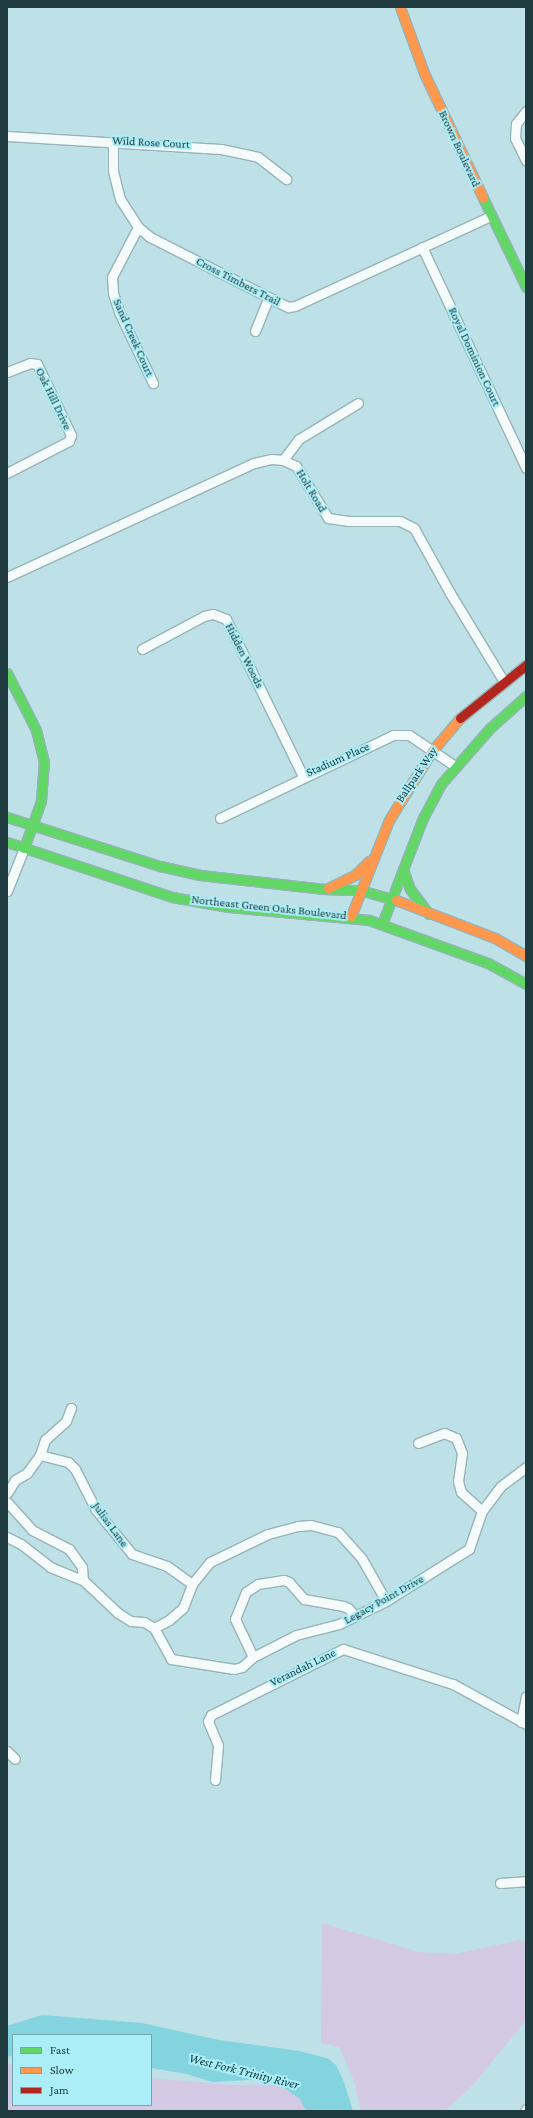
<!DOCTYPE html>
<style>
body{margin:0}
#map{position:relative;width:533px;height:2118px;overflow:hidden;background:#bde1e6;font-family:"Crimson Pro",serif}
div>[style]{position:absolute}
.green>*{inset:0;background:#d3c9e4}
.water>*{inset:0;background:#84d4e0}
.roads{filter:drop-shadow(1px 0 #97b3b7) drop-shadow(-1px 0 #97b3b7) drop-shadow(0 1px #97b3b7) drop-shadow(0 -1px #97b3b7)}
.street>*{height:9px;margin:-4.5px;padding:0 4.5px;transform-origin:4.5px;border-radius:4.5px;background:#f5fafb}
.fast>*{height:9px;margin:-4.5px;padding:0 4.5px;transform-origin:4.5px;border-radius:4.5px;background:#63d668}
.slow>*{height:9px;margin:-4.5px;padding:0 4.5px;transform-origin:4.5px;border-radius:4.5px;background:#ff974d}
.jam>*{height:9px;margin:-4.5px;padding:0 4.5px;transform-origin:4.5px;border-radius:4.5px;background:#b3261e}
span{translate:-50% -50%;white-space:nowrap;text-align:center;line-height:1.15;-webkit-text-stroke:4px #aceef7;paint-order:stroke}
.street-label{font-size:12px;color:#203b3f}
.water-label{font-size:13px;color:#093a40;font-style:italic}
.frame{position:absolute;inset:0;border:8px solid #203b3f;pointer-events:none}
.legend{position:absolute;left:12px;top:2034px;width:140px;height:72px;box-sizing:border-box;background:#aceef7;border:1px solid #74a6ad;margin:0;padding:5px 7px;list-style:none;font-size:12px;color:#203b3f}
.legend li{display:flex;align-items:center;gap:8px;height:20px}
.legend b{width:20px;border:1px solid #74a6ad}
</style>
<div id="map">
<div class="green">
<i style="clip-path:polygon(322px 1923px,419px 1952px,455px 1954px,520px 1940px,526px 1942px,526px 2020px,473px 2085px,445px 2111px,361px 2111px,354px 2081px,339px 2047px,321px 2043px)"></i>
<i style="clip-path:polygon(13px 2064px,13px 2105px,151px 2105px,151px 2078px,235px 2085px,278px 2084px,300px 2099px,306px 2111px,7px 2111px,7px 2065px)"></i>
</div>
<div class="water">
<i style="clip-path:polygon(42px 2015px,142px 2023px,219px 2040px,299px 2051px,327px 2058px,336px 2065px,344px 2082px,353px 2111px,306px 2111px,300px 2099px,278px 2084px,250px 2080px,212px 2082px,187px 2074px,151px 2068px,151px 2035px,13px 2035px,13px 2055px,7px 2057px,7px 2026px)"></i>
</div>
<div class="roads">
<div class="street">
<i style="left:526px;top:111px;width:16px;rotate:128deg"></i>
<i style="left:516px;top:124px;width:14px;rotate:94deg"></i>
<i style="left:515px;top:138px;width:25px;rotate:64deg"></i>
<i style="left:7px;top:136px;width:214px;rotate:3.5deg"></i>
<i style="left:221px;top:149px;width:38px;rotate:12deg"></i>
<i style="left:258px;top:157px;width:36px;rotate:38deg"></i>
<i style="left:113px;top:141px;width:30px;rotate:90deg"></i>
<i style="left:113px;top:171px;width:29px;rotate:76deg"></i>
<i style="left:120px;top:199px;width:33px;rotate:57deg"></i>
<i style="left:138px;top:227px;width:16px;rotate:40deg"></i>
<i style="left:150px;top:237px;width:155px;rotate:26.9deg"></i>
<i style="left:288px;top:307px;width:7px;rotate:-8deg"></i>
<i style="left:295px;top:306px;width:216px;rotate:-24.7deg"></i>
<i style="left:138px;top:227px;width:56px;rotate:117.5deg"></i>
<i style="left:112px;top:277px;width:16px;rotate:86deg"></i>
<i style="left:113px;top:293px;width:20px;rotate:72deg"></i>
<i style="left:119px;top:312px;width:79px;rotate:64.4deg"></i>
<i style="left:422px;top:247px;width:244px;rotate:64.8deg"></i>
<i style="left:255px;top:331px;width:35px;rotate:-68deg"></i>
<i style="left:7px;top:372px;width:25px;rotate:-21deg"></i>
<i style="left:30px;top:363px;width:7px;rotate:8deg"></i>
<i style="left:37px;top:364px;width:79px;rotate:64.4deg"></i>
<i style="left:71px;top:435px;width:6px;rotate:108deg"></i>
<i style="left:69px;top:441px;width:70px;rotate:152.7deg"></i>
<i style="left:283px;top:460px;width:26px;rotate:-53deg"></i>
<i style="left:299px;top:439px;width:69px;rotate:-31.4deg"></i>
<i style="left:7px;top:577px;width:272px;rotate:-24.8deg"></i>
<i style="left:254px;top:463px;width:18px;rotate:-13deg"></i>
<i style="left:272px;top:459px;width:11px;rotate:5deg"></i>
<i style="left:283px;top:460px;width:14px;rotate:25deg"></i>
<i style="left:296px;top:466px;width:61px;rotate:58.4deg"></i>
<i style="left:328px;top:518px;width:21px;rotate:8deg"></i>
<i style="left:349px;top:521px;width:51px"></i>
<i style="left:400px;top:521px;width:16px;rotate:27deg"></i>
<i style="left:414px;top:528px;width:74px;rotate:61deg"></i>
<i style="left:450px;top:593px;width:102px;rotate:58.7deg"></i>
<i style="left:142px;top:649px;width:70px;rotate:-28deg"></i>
<i style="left:204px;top:616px;width:9px;rotate:-13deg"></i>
<i style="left:213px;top:614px;width:14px;rotate:21deg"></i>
<i style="left:226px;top:619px;width:175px;rotate:63.9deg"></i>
<i style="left:220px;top:818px;width:192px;rotate:-25.6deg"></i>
<i style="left:393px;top:735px;width:16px"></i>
<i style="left:409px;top:735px;width:55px;rotate:34deg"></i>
<i style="left:7px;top:891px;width:46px;rotate:-68.4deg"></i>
<i style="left:418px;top:1443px;width:28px;rotate:-21deg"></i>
<i style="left:444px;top:1433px;width:13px;rotate:23deg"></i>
<i style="left:456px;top:1438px;width:16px;rotate:68deg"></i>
<i style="left:462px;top:1453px;width:28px;rotate:98deg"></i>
<i style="left:458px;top:1481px;width:11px;rotate:75deg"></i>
<i style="left:461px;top:1492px;width:28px;rotate:42deg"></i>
<i style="left:40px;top:1455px;width:29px;rotate:14deg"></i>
<i style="left:68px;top:1462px;width:10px;rotate:45deg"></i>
<i style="left:75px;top:1469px;width:46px;rotate:62.9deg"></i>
<i style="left:96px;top:1510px;width:57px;rotate:50.7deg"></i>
<i style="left:132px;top:1554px;width:37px;rotate:19deg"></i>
<i style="left:167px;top:1566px;width:31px;rotate:36deg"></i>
<i style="left:7px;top:1493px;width:15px;rotate:-58deg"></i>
<i style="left:15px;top:1480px;width:14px;rotate:-30deg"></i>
<i style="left:27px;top:1473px;width:22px;rotate:-54deg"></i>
<i style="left:40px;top:1455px;width:16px;rotate:-72deg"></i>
<i style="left:45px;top:1440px;width:28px;rotate:-42deg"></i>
<i style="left:66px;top:1421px;width:14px;rotate:-69deg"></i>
<i style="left:7px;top:1502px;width:38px;rotate:48deg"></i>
<i style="left:32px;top:1530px;width:42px;rotate:27.2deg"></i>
<i style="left:69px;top:1549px;width:22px;rotate:54deg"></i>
<i style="left:82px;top:1567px;width:13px;rotate:86deg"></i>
<i style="left:7px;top:1537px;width:16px;rotate:27deg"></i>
<i style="left:21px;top:1544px;width:37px;rotate:38deg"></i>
<i style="left:50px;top:1567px;width:35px;rotate:22deg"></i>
<i style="left:83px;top:1580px;width:48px;rotate:43.3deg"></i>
<i style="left:118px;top:1613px;width:15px;rotate:32deg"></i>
<i style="left:131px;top:1621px;width:13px;rotate:4deg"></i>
<i style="left:144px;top:1622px;width:12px;rotate:31deg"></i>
<i style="left:154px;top:1628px;width:35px;rotate:61deg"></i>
<i style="left:171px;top:1659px;width:64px;rotate:9deg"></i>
<i style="left:234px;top:1669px;width:8px;rotate:-14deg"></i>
<i style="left:242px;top:1667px;width:15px;rotate:-42deg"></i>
<i style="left:253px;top:1657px;width:48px;rotate:-27.1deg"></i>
<i style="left:296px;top:1635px;width:44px;rotate:-14.3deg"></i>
<i style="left:339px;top:1624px;width:52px;rotate:-26.1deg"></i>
<i style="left:386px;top:1601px;width:98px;rotate:-32.1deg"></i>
<i style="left:469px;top:1549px;width:40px;rotate:-71.1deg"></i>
<i style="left:482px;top:1511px;width:31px;rotate:-53deg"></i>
<i style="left:501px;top:1486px;width:31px;rotate:-37deg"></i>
<i style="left:154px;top:1628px;width:17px;rotate:-28deg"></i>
<i style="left:169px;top:1620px;width:18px;rotate:-41deg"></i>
<i style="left:183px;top:1608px;width:26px;rotate:-69deg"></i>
<i style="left:192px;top:1584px;width:28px;rotate:-51deg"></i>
<i style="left:210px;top:1562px;width:64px;rotate:-25.8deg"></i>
<i style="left:268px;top:1534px;width:31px;rotate:-15deg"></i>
<i style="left:298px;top:1526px;width:13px;rotate:-4deg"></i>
<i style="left:311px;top:1525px;width:28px;rotate:15deg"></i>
<i style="left:338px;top:1532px;width:36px;rotate:48deg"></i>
<i style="left:362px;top:1559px;width:48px;rotate:60.3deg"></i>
<i style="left:253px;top:1657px;width:42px;rotate:-115.3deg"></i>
<i style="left:235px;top:1619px;width:29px;rotate:-68deg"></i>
<i style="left:246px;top:1592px;width:14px;rotate:-34deg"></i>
<i style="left:258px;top:1584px;width:26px;rotate:-9deg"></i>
<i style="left:284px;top:1580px;width:5px;rotate:22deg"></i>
<i style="left:289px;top:1582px;width:23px;rotate:49deg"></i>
<i style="left:304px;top:1599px;width:40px;rotate:10deg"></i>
<i style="left:343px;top:1606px;width:5px;rotate:22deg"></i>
<i style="left:348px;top:1608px;width:11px;rotate:49deg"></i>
<i style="left:521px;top:1722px;width:26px;rotate:-79deg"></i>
<i style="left:7px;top:1751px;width:11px;rotate:45deg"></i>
<i style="left:215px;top:1780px;width:35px;rotate:-85deg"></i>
<i style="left:218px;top:1745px;width:26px;rotate:-113deg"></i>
<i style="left:208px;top:1721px;width:7px;rotate:-63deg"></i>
<i style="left:211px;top:1715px;width:148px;rotate:-26.6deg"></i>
<i style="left:343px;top:1649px;width:115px;rotate:17.7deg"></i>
<i style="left:453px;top:1684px;width:83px;rotate:28.7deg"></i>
<i style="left:500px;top:1883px;width:26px;rotate:-4deg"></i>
<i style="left:525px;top:2111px;width:2px;rotate:-63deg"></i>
</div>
<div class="fast">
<i style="left:483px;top:198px;width:99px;rotate:64.2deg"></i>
<i style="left:7px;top:673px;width:64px;rotate:63deg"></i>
<i style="left:36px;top:730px;width:32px;rotate:76deg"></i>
<i style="left:44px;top:761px;width:40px;rotate:94.3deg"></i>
<i style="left:41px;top:801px;width:50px;rotate:109.9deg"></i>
<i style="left:7px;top:817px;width:161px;rotate:17.8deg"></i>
<i style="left:160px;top:866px;width:41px;rotate:12.7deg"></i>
<i style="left:200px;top:875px;width:125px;rotate:6.4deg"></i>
<i style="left:324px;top:889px;width:36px;rotate:2deg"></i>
<i style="left:360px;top:890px;width:37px;rotate:16deg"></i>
<i style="left:7px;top:842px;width:174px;rotate:18.4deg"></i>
<i style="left:172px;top:897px;width:58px;rotate:10deg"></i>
<i style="left:229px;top:907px;width:141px;rotate:5.3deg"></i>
<i style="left:369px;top:920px;width:127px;rotate:19.9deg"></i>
<i style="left:488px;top:963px;width:43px;rotate:28.9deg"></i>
<i style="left:403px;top:869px;width:21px;rotate:71deg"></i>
<i style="left:410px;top:889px;width:31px;rotate:53deg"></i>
<i style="left:382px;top:924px;width:114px;rotate:-68.9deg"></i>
<i style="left:423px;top:818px;width:38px;rotate:-62deg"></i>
<i style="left:441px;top:784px;width:74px;rotate:-48.8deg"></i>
<i style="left:490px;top:728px;width:48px;rotate:-41.6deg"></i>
</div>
<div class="slow">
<i style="left:400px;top:7px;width:70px;rotate:70deg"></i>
<i style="left:424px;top:73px;width:138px;rotate:64.7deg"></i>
<i style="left:328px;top:888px;width:30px;rotate:-26deg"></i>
<i style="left:355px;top:875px;width:20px;rotate:-45deg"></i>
<i style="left:396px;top:900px;width:106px;rotate:21deg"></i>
<i style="left:495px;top:938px;width:36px;rotate:30deg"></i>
<i style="left:351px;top:916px;width:103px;rotate:-68.4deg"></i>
<i style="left:389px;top:820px;width:81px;rotate:-58.1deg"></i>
<i style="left:432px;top:751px;width:43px;rotate:-49.7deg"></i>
</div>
<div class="jam">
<i style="left:460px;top:718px;width:85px;rotate:-38.8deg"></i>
</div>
</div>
<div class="street-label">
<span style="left:151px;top:143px;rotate:3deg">Wild Rose Court</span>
<span style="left:459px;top:149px;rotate:65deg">Brown Boulevard</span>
<span style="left:238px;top:282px;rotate:27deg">Cross Timbers Trail</span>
<span style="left:133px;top:338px;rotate:66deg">Sand Creek Court</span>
<span style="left:474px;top:357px;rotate:65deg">Royal Dominion Court</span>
<span style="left:53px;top:399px;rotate:64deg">Oak Hill Drive</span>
<span style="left:311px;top:491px;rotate:59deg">Holt Road</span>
<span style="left:244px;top:656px;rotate:63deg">Hidden Woods</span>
<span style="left:338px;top:760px;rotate:-24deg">Stadium Place</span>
<span style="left:417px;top:775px;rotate:-56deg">Ballpark Way</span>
<span style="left:269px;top:908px;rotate:6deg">Northeast Green Oaks Boulevard</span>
<span style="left:110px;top:1525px;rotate:54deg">Julias Lane</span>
<span style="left:384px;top:1600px;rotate:-29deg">Legacy Point Drive</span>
<span style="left:303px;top:1668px;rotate:-26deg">Verandah Lane</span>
</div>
<div class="water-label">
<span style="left:244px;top:2072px;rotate:14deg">West Fork Trinity River</span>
</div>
<div class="frame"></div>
<ul class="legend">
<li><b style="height:5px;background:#63d668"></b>Fast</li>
<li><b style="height:5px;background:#ff974d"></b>Slow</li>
<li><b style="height:5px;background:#b3261e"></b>Jam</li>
</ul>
</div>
